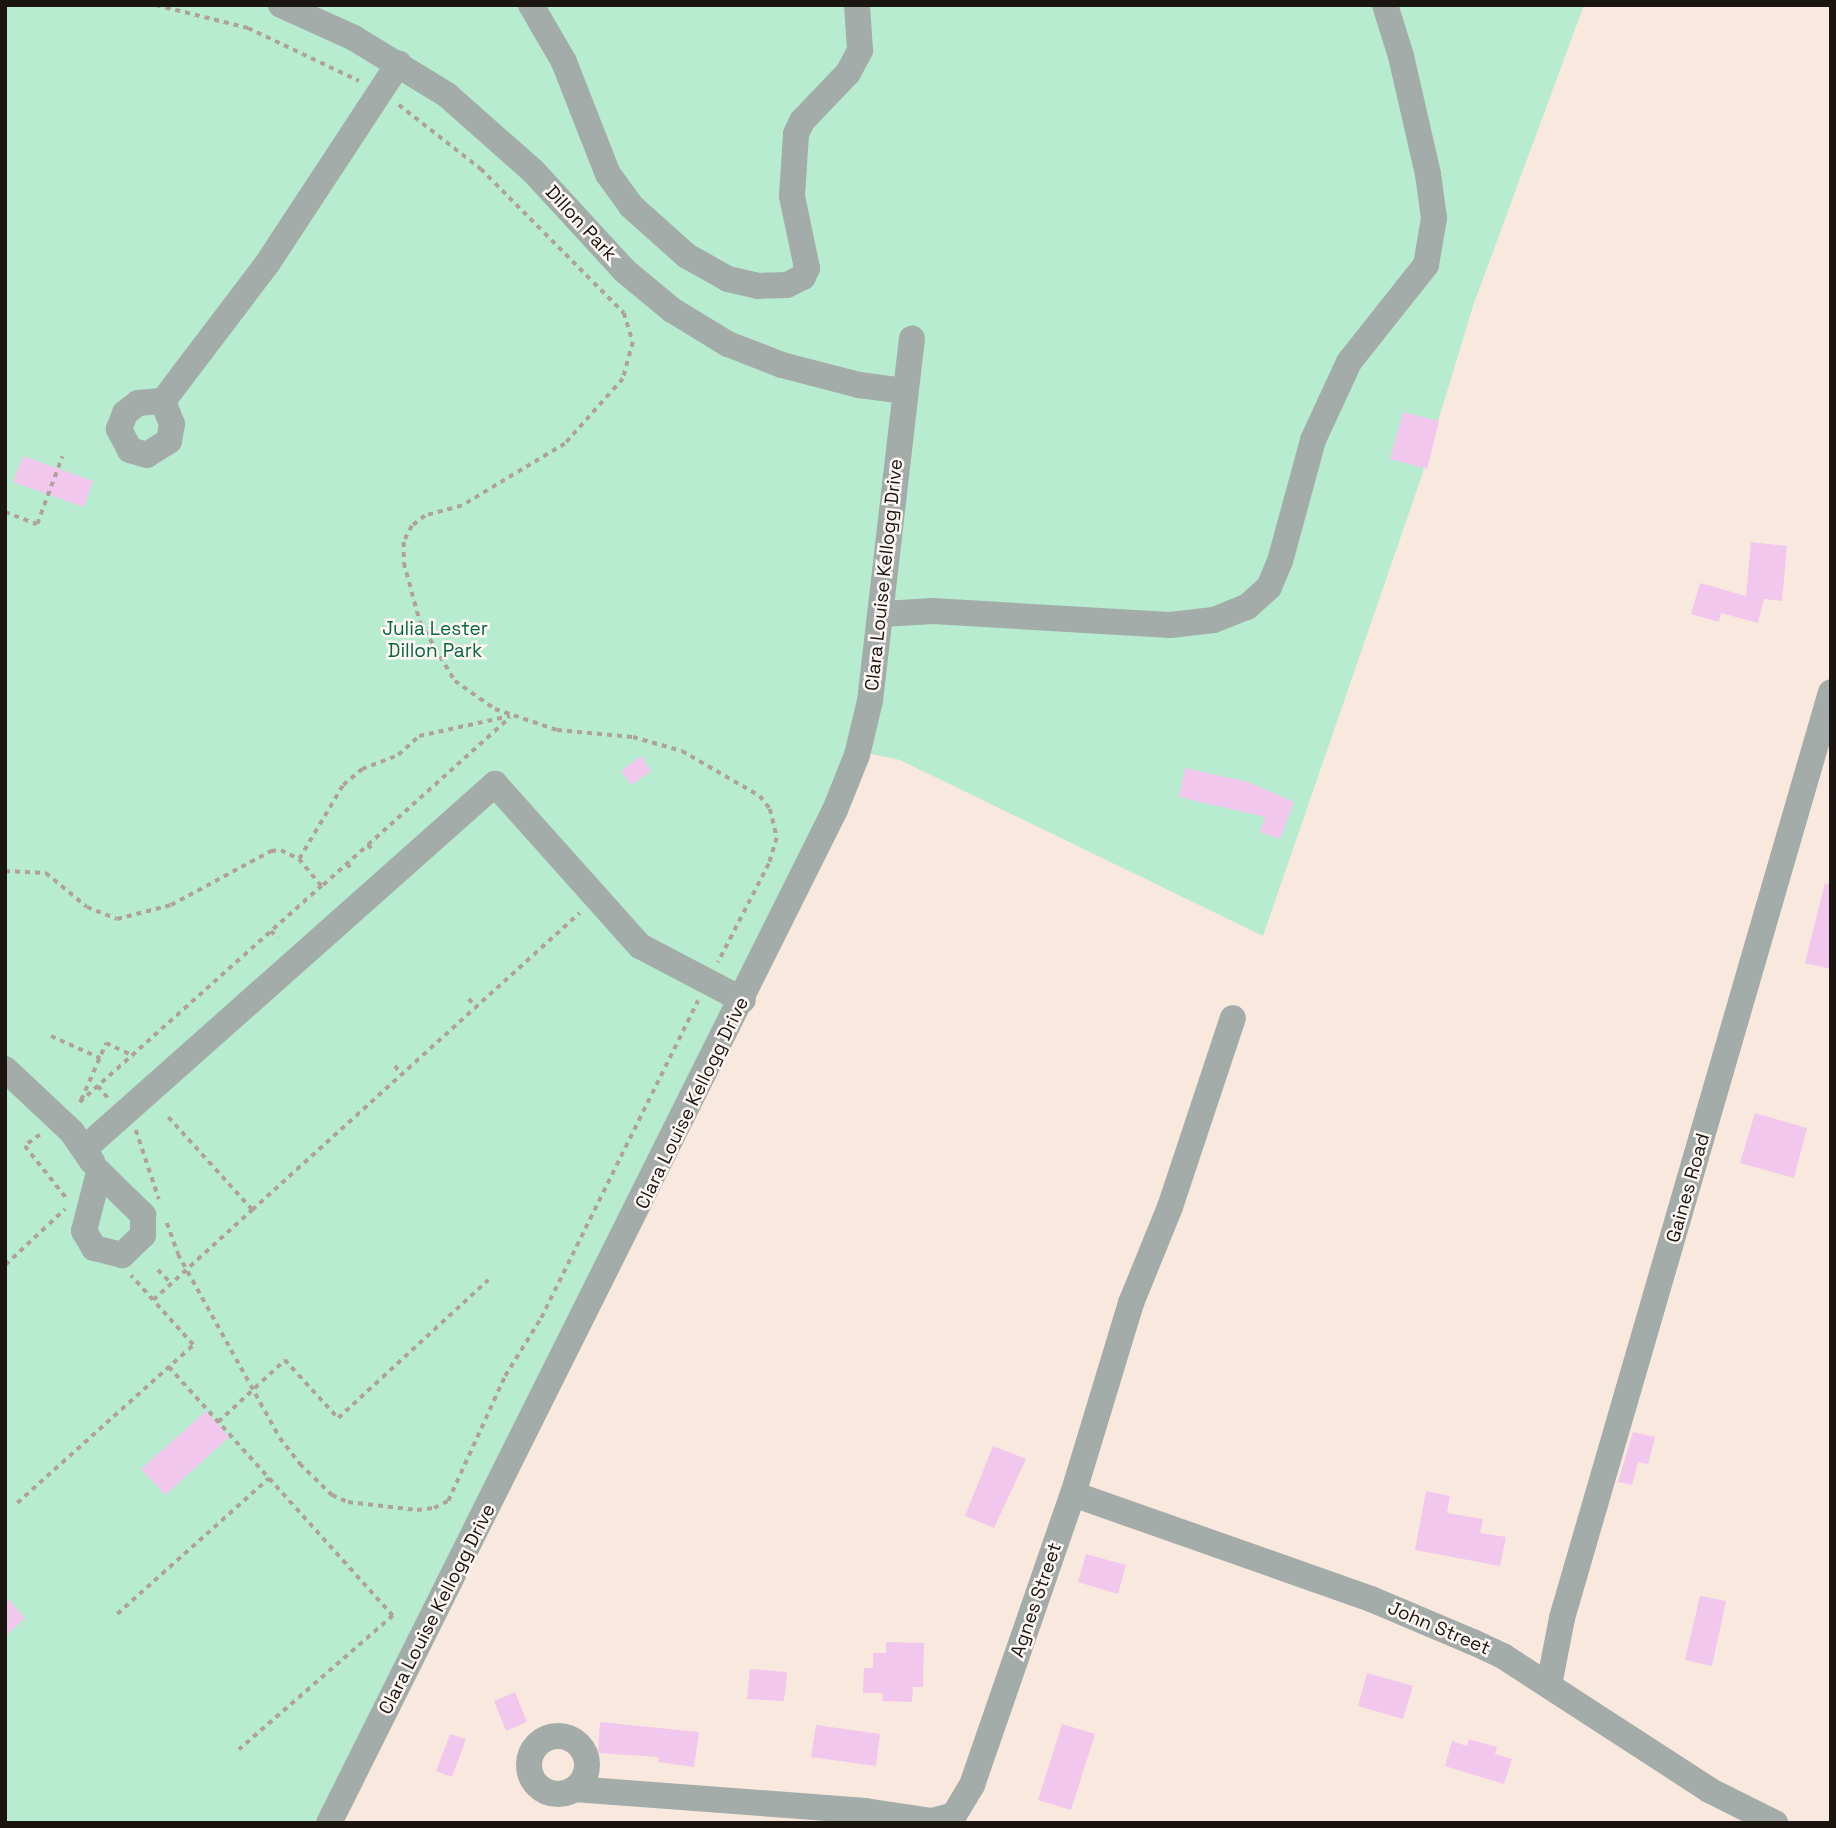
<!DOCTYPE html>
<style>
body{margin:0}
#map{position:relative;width:1836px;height:1828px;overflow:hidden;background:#f9e8de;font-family:"Space Grotesk",sans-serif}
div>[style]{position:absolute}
.green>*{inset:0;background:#b8ecd0}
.building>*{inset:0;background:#f2c7ee}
.path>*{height:3.5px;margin-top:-1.75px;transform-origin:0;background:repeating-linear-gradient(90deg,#b0a29a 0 5px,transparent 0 10px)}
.minor>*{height:26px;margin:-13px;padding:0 13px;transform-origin:13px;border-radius:13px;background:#a4acaa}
.minor>.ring{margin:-13px;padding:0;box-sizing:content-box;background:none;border:26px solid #a4acaa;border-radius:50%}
span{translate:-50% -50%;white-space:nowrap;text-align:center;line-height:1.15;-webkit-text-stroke:5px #fff7f4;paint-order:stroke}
.street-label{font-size:19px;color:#1b1511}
.park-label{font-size:19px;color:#036744}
.frame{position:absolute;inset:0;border:7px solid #1b1511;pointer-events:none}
</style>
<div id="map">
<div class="green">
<i style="clip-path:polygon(5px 5px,1584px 5px,1473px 306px,1420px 481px,1263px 936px,900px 760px,852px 750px,316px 1823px,5px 1823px)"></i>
</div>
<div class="building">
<i style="clip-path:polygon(1403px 412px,1439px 421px,1427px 469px,1390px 459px)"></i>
<i style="clip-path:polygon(23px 456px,93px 481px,84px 507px,13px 482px)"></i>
<i style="clip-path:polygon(1751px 542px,1787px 546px,1782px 601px,1764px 599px,1758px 623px,1721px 613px,1719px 622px,1691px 614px,1700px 583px,1746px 596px)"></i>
<i style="clip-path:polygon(641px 756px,651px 771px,631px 785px,621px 771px)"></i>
<i style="clip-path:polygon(1185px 768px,1248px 782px,1294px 802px,1280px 839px,1260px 832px,1265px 817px,1179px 797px)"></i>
<i style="clip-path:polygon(1825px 883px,1831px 884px,1831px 969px,1805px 963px)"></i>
<i style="clip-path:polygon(1755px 1113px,1807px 1128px,1794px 1178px,1740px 1163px)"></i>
<i style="clip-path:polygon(206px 1411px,229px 1437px,165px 1495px,141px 1469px)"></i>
<i style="clip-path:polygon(1633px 1432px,1655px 1437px,1648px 1464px,1638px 1462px,1632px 1485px,1618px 1482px)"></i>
<i style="clip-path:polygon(993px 1446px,1026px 1459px,994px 1528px,965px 1516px)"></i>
<i style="clip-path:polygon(1426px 1491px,1450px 1496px,1447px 1513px,1483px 1519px,1480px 1533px,1506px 1537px,1500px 1566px,1415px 1550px)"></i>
<i style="clip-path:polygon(1086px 1554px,1126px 1565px,1118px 1594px,1078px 1582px)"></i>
<i style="clip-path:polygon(5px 1596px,25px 1618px,5px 1636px)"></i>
<i style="clip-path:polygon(1700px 1596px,1726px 1601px,1712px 1666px,1685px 1660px)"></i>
<i style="clip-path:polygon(886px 1642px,924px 1643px,923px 1687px,913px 1687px,912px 1702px,882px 1701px,883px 1693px,863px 1693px,864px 1668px,873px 1668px,873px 1653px,886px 1653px)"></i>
<i style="clip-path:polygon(750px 1669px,787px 1672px,784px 1701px,747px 1699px)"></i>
<i style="clip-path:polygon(1367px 1673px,1413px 1686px,1403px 1719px,1358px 1706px)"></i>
<i style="clip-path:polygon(515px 1692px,527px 1722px,506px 1731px,494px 1701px)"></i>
<i style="clip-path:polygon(600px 1722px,699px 1732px,694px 1767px,658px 1762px,659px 1757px,598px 1753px)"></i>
<i style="clip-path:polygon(1062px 1724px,1095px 1734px,1071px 1810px,1038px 1800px)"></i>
<i style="clip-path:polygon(816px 1725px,880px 1734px,876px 1766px,811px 1757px)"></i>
<i style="clip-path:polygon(450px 1734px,466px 1739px,452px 1777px,436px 1771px)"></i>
<i style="clip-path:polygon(1469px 1739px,1497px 1747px,1495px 1754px,1512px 1759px,1504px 1784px,1445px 1766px,1452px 1741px,1467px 1746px)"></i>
</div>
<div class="path">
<i style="left:156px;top:5px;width:95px;rotate:14deg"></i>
<i style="left:248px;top:28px;width:123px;rotate:25.5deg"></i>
<i style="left:399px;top:105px;width:104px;rotate:38deg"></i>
<i style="left:481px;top:169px;width:203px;rotate:45.2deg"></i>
<i style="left:624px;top:313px;width:30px;rotate:73deg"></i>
<i style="left:633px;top:342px;width:38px;rotate:105deg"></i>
<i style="left:623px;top:379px;width:87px;rotate:131.7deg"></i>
<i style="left:565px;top:444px;width:120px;rotate:149deg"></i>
<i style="left:462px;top:506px;width:38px;rotate:165deg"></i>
<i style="left:425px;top:516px;width:16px;rotate:142deg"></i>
<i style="left:412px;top:526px;width:18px;rotate:117deg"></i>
<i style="left:404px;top:542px;width:21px;rotate:90deg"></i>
<i style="left:404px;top:563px;width:61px;rotate:74.8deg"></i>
<i style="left:420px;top:622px;width:69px;rotate:59.3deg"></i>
<i style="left:455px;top:681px;width:49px;rotate:35deg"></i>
<i style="left:495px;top:709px;width:65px;rotate:18.7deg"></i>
<i style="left:557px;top:730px;width:76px;rotate:5.3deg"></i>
<i style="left:633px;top:737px;width:51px;rotate:15.9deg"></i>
<i style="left:682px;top:751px;width:90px;rotate:30deg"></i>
<i style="left:760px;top:796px;width:16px;rotate:52deg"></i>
<i style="left:770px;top:809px;width:30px;rotate:76deg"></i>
<i style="left:777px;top:838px;width:27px;rotate:107deg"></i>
<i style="left:769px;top:864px;width:111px;rotate:117.3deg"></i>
<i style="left:5px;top:512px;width:34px;rotate:21deg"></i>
<i style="left:37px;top:524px;width:72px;rotate:-69.5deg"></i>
<i style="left:368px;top:845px;width:8px;rotate:45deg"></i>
<i style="left:299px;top:859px;width:86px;rotate:-59.3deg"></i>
<i style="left:343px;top:785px;width:25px;rotate:-40deg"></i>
<i style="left:362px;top:769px;width:39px;rotate:-21deg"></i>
<i style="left:398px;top:755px;width:28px;rotate:-42deg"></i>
<i style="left:419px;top:736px;width:93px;rotate:-12.4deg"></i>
<i style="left:347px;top:864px;width:8px;rotate:45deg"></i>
<i style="left:5px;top:871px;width:41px;rotate:2.8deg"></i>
<i style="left:46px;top:873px;width:53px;rotate:39.7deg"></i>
<i style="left:87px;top:907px;width:32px;rotate:22deg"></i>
<i style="left:117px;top:919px;width:56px;rotate:-14.5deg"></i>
<i style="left:171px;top:905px;width:114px;rotate:-28.4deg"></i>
<i style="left:271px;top:851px;width:10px;rotate:-6deg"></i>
<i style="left:281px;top:850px;width:20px;rotate:27deg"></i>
<i style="left:299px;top:859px;width:35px;rotate:50deg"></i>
<i style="left:322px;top:886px;width:330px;rotate:138.2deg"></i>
<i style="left:323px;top:885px;width:251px;rotate:-41.9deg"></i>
<i style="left:271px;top:931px;width:10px;rotate:45deg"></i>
<i style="left:469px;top:999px;width:11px;rotate:49deg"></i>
<i style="left:51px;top:1036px;width:54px;rotate:24.2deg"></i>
<i style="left:395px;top:1066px;width:11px;rotate:49deg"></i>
<i style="left:98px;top:1086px;width:16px;rotate:50deg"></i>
<i style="left:81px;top:1100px;width:62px;rotate:-66.3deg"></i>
<i style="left:106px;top:1043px;width:31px;rotate:25deg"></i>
<i style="left:136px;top:1130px;width:73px;rotate:71.6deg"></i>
<i style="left:40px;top:1135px;width:19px;rotate:144deg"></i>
<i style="left:25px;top:1146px;width:69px;rotate:51.5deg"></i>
<i style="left:252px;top:1210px;width:442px;rotate:-42.2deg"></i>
<i style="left:167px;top:1223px;width:33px;rotate:70deg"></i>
<i style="left:178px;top:1254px;width:210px;rotate:61deg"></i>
<i style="left:280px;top:1438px;width:33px;rotate:52deg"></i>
<i style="left:300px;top:1464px;width:45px;rotate:44.1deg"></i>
<i style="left:332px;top:1495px;width:17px;rotate:24deg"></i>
<i style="left:348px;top:1502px;width:69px;rotate:6.6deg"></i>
<i style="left:417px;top:1510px;width:17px;rotate:-7deg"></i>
<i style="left:434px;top:1508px;width:16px;rotate:-27deg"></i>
<i style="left:448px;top:1501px;width:137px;rotate:-65.5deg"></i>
<i style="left:505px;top:1376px;width:68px;rotate:-58.2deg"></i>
<i style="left:541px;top:1318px;width:354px;rotate:-63.7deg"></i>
<i style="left:5px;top:1265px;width:82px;rotate:-43deg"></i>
<i style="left:158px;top:1270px;width:18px;rotate:45deg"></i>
<i style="left:153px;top:1300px;width:134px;rotate:-42.3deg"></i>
<i style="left:252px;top:1210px;width:128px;rotate:-132.2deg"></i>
<i style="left:169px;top:1367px;width:335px;rotate:48deg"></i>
<i style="left:393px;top:1616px;width:204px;rotate:139deg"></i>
<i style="left:218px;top:1422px;width:91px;rotate:-42.8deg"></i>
<i style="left:285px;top:1360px;width:79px;rotate:47.6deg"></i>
<i style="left:338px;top:1418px;width:204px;rotate:-42.6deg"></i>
<i style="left:17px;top:1503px;width:237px;rotate:-41.9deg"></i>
<i style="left:193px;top:1345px;width:93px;rotate:-131.9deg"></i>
<i style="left:117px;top:1614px;width:204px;rotate:-41.8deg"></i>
</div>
<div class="minor">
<i style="left:281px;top:5px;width:80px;rotate:24.3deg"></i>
<i style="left:354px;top:38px;width:109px;rotate:31.5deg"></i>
<i style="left:447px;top:95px;width:115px;rotate:41.5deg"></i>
<i style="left:533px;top:171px;width:136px;rotate:47.4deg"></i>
<i style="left:625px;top:271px;width:61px;rotate:39.7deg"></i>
<i style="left:672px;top:310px;width:66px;rotate:31.3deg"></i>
<i style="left:728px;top:344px;width:58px;rotate:21.3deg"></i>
<i style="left:782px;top:365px;width:80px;rotate:14.6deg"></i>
<i style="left:859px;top:385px;width:45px;rotate:7.6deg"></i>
<i style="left:531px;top:5px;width:66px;rotate:59.9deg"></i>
<i style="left:564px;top:62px;width:120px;rotate:68.6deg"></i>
<i style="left:608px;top:174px;width:39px;rotate:54deg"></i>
<i style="left:631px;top:206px;width:75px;rotate:41.8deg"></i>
<i style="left:687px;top:256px;width:47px;rotate:29.3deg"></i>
<i style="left:728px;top:279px;width:31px;rotate:13deg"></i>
<i style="left:758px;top:286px;width:29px;rotate:-2deg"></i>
<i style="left:787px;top:285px;width:18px;rotate:-27deg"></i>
<i style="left:803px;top:277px;width:10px;rotate:-66deg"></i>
<i style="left:807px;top:268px;width:74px;rotate:-101.8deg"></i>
<i style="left:792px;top:196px;width:62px;rotate:-86.3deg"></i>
<i style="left:796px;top:134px;width:14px;rotate:-65deg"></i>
<i style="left:802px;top:121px;width:66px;rotate:-46.2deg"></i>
<i style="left:848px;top:73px;width:26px;rotate:-62deg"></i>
<i style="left:860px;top:50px;width:45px;rotate:-93.8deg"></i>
<i style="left:163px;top:401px;width:172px;rotate:-52.8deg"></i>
<i style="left:267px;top:264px;width:240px;rotate:-56.7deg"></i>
<i style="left:163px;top:401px;width:25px;rotate:69deg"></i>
<i style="left:172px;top:424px;width:17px;rotate:100deg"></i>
<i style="left:169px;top:441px;width:26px;rotate:148deg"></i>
<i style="left:147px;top:455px;width:18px;rotate:-164deg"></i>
<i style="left:130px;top:450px;width:24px;rotate:-118deg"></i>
<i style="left:119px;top:429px;width:17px;rotate:-69deg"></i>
<i style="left:125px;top:413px;width:16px;rotate:-38deg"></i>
<i style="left:138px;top:403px;width:25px;rotate:-5deg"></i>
<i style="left:883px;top:614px;width:50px;rotate:-3.4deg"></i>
<i style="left:933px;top:611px;width:237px;rotate:3.4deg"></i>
<i style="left:1170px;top:625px;width:44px;rotate:-6.5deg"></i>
<i style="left:1214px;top:620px;width:35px;rotate:-22deg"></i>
<i style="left:1247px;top:607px;width:30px;rotate:-42deg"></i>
<i style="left:1269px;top:587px;width:28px;rotate:-67deg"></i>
<i style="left:1280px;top:561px;width:125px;rotate:-74.7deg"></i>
<i style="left:1313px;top:440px;width:86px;rotate:-65.2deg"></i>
<i style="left:1349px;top:362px;width:124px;rotate:-51.6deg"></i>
<i style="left:1426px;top:265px;width:48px;rotate:-80.3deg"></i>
<i style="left:1434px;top:218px;width:44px;rotate:-97.8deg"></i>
<i style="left:1428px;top:174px;width:121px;rotate:-102.9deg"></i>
<i style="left:1401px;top:56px;width:53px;rotate:-107.4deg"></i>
<i style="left:5px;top:1069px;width:92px;rotate:43.2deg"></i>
<i style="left:72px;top:1132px;width:36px;rotate:56deg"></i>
<i style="left:84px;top:1149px;width:550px;rotate:-41.61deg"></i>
<i style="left:495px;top:784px;width:217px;rotate:48.2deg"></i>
<i style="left:640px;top:946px;width:116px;rotate:27.7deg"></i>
<i style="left:99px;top:1172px;width:62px;rotate:44.3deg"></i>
<i style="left:143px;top:1215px;width:20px;rotate:90deg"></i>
<i style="left:143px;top:1235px;width:29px;rotate:136deg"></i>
<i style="left:122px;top:1255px;width:29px;rotate:-166deg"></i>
<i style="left:94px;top:1248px;width:20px;rotate:-120deg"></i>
<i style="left:84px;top:1231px;width:61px;rotate:-75.7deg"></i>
<i style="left:1073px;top:1494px;width:316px;rotate:19.4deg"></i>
<i style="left:1371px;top:1599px;width:111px;rotate:22.9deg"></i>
<i style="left:1473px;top:1642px;width:33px;rotate:25deg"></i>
<i style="left:1503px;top:1656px;width:246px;rotate:33deg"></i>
<i style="left:1709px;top:1790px;width:74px;rotate:26.6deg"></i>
<i style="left:1549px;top:1685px;width:68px;rotate:-79deg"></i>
<i style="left:1562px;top:1618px;width:964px;rotate:-73.8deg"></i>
<i class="ring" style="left:529px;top:1736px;width:32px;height:32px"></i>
<i style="left:574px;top:1789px;width:292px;rotate:4.3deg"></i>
<i style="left:865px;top:1811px;width:68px;rotate:8.5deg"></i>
<i style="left:932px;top:1821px;width:23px;rotate:-15deg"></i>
<i style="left:954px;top:1815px;width:35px;rotate:-59deg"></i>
<i style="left:972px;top:1785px;width:308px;rotate:-70.9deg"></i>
<i style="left:1073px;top:1494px;width:200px;rotate:-73.1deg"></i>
<i style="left:1131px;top:1303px;width:104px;rotate:-67.9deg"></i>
<i style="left:1170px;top:1207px;width:199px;rotate:-71.6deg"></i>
<i style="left:329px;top:1823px;width:1132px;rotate:-63.46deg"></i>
<i style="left:835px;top:810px;width:59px;rotate:-68.2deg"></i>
<i style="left:857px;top:755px;width:56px;rotate:-76.5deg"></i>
<i style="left:870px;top:701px;width:365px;rotate:-83.4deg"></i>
</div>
<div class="street-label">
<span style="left:581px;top:223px;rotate:47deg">Dillon Park</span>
<span style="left:884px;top:575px;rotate:-84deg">Clara Louise Kellogg Drive</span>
<span style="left:692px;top:1103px;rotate:-64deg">Clara Louise Kellogg Drive</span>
<span style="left:1688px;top:1188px;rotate:-74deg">Gaines Road</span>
<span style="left:1036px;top:1600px;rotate:-71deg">Agnes Street</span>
<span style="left:437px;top:1609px;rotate:-63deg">Clara Louise Kellogg Drive</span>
<span style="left:1439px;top:1628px;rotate:23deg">John Street</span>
</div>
<div class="park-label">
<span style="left:435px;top:640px">Julia Lester<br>Dillon Park</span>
</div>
<div class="frame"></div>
</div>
